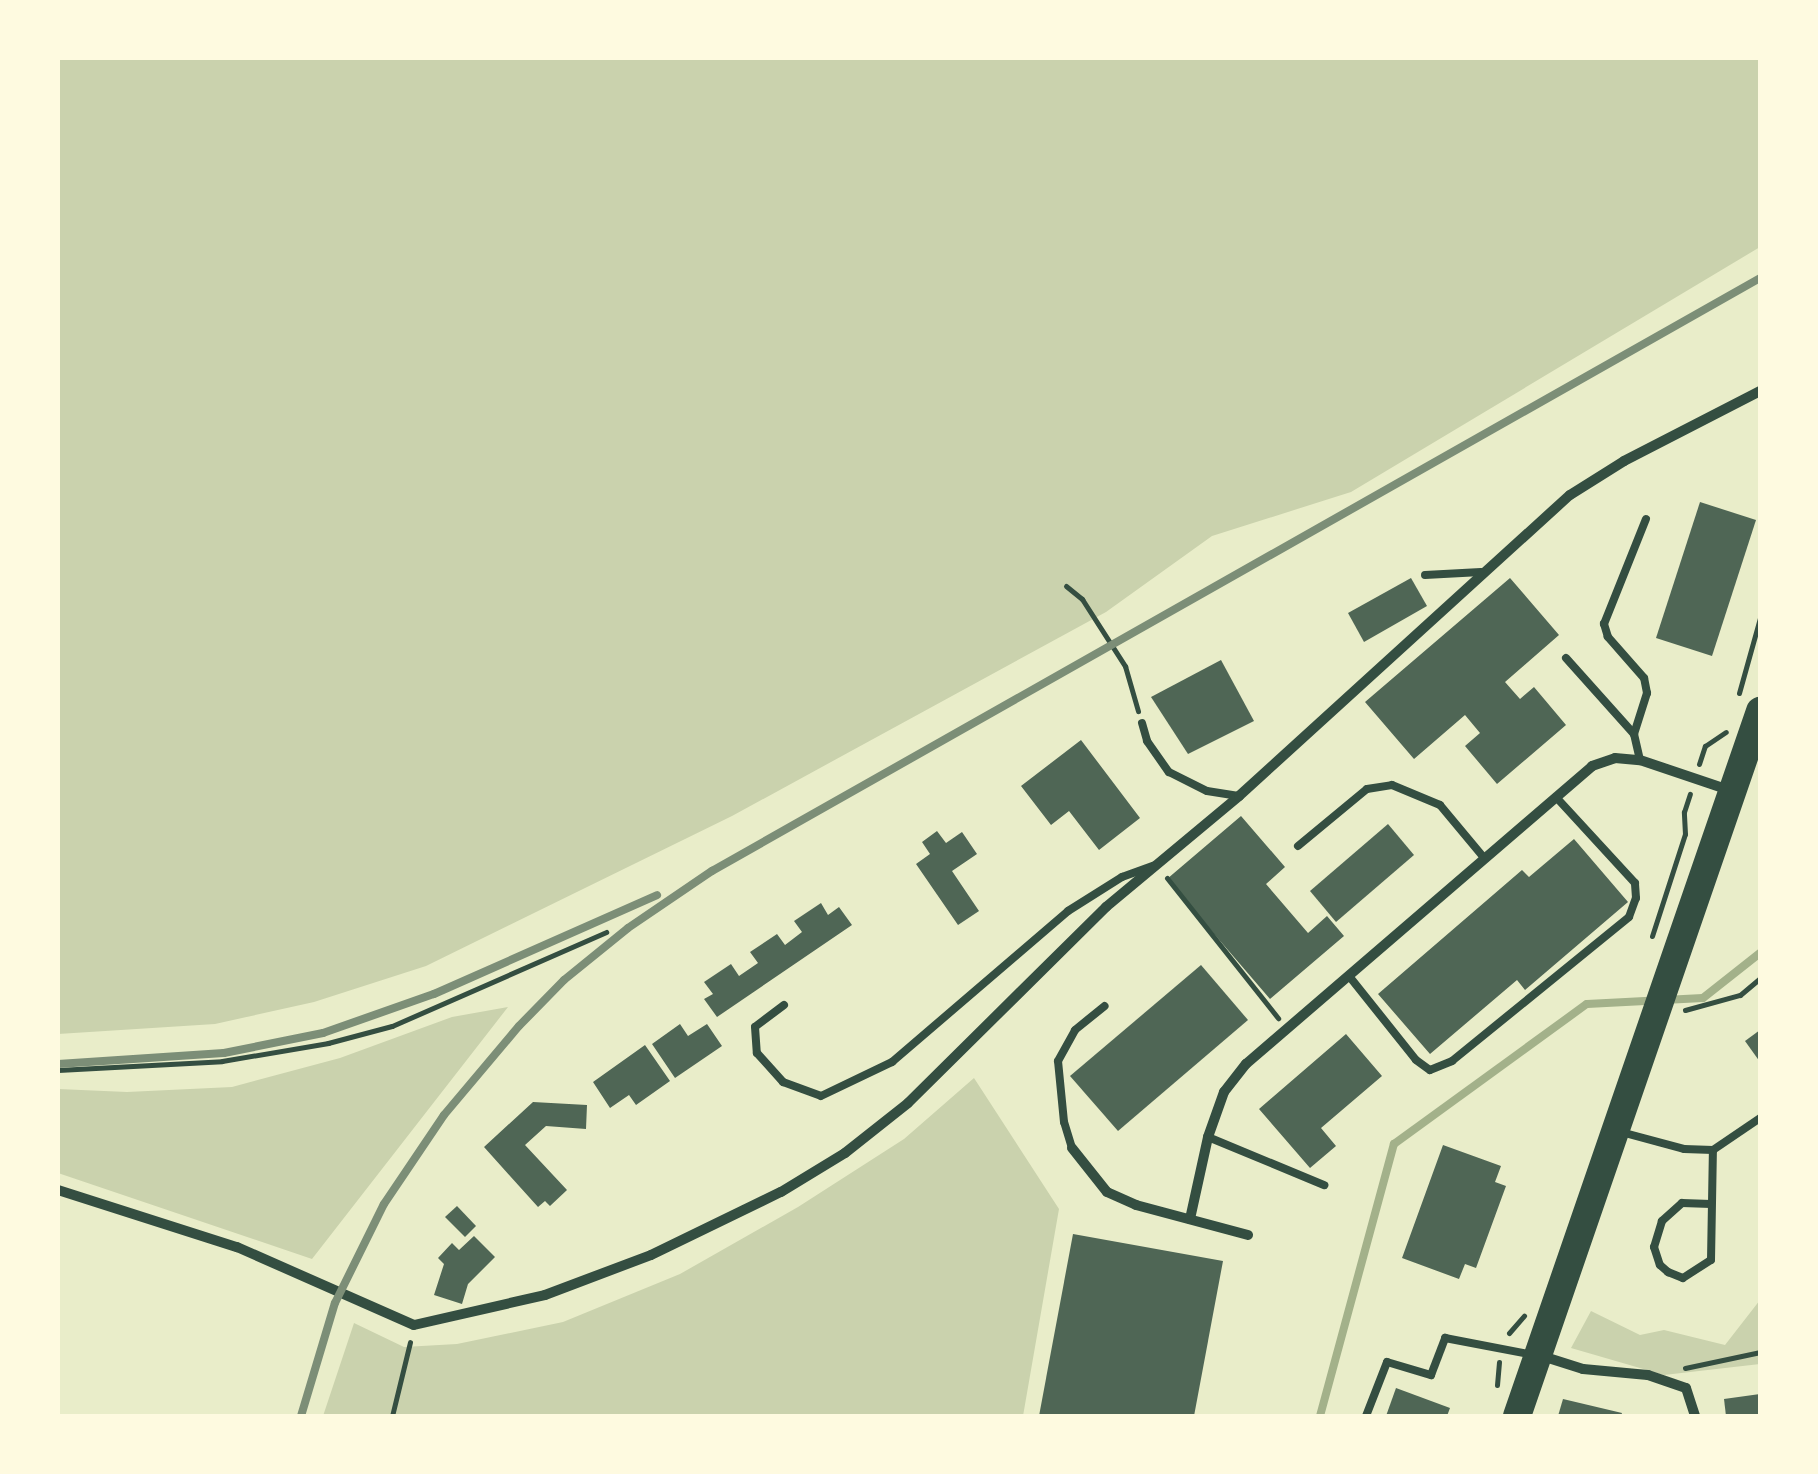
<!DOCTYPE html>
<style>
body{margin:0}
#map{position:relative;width:1818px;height:1474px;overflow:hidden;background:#e9edc9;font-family:"Golos Text",sans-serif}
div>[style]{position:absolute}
.green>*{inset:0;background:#cad2ad}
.stream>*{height:8px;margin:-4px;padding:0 4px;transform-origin:4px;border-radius:4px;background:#a3b18a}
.building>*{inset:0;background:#4f6655}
.path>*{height:5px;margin:-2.5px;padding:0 2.5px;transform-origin:2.5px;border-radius:2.5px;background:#344e41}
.service>*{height:8px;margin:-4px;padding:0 4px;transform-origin:4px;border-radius:4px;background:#344e41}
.minor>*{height:10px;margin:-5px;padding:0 5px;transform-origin:5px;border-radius:5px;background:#344e41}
.trunk>*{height:28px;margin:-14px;padding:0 14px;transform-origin:14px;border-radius:14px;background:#344e41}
.rail>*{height:8px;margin:-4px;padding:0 4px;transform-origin:4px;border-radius:4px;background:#7c8e77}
span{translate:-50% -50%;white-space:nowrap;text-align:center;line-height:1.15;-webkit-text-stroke:10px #fefae0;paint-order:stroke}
.frame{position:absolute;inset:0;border:60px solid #fefae0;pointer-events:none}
</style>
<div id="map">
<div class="green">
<i style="clip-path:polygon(58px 58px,1760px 58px,1760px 247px,1351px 492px,1212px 536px,1106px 612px,732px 816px,426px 966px,314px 1002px,215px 1024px,58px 1034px)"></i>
<i style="clip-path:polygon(508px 1007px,312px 1259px,58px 1173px,58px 1089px,127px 1092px,232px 1087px,340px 1058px,452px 1017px)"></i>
<i style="clip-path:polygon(974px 1078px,1059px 1209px,1023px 1416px,323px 1416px,354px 1323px,404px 1347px,457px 1344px,563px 1322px,680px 1274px,798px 1207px,904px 1139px)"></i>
<i style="clip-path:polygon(1760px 1300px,1760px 1364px,1664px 1375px,1571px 1348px,1591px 1311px,1640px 1335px,1664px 1330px,1725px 1345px)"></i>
</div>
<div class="stream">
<i style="left:1320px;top:1416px;width:282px;rotate:-74.8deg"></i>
<i style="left:1394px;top:1144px;width:238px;rotate:-36deg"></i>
<i style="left:1587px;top:1004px;width:116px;rotate:-3deg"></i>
<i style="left:1703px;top:998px;width:73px;rotate:-38.3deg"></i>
</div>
<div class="building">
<i style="clip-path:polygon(1700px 502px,1756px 520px,1712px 656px,1656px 638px)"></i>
<i style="clip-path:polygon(1411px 578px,1427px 606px,1364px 642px,1348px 613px)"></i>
<i style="clip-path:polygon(1510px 578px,1559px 635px,1505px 682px,1520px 699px,1534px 687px,1566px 725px,1497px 784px,1465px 746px,1480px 733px,1465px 715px,1414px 759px,1365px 702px)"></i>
<i style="clip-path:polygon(1221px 660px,1254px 721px,1188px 754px,1151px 697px)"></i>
<i style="clip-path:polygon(1081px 740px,1140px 818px,1099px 850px,1069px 811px,1051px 825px,1021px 786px)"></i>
<i style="clip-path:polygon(1241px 816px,1285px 867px,1266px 884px,1308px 933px,1327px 916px,1344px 936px,1270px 999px,1167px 879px)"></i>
<i style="clip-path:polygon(1388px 824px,1414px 855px,1336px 922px,1310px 891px)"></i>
<i style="clip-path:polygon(937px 831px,946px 843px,962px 832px,977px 854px,952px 871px,979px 911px,958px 925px,916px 864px,930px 854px,922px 842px)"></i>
<i style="clip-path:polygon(1574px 839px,1628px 902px,1525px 990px,1517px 980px,1430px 1054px,1378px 994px,1522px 870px,1529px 877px)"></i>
<i style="clip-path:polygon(821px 903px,828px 915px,839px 907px,852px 925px,717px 1017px,704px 999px,713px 994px,704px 982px,731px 964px,739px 976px,758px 963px,750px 952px,777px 934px,785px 945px,802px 932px,794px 921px)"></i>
<i style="clip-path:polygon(1201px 965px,1248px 1020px,1118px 1131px,1070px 1076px)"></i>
<i style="clip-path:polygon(680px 1024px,688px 1036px,707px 1024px,722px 1046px,675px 1078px,652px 1044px)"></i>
<i style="clip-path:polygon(1760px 1030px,1760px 1062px,1745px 1041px)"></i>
<i style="clip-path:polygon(1346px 1034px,1382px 1076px,1321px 1128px,1336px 1146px,1310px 1168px,1259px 1109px)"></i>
<i style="clip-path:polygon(645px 1045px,670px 1081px,636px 1105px,629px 1095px,610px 1108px,593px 1082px)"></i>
<i style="clip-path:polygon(533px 1102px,587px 1105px,586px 1129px,546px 1126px,525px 1145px,567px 1190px,550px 1206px,545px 1201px,538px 1207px,484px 1147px)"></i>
<i style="clip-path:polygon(1443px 1145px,1501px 1166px,1495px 1182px,1506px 1186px,1476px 1268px,1465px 1264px,1459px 1279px,1402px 1258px)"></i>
<i style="clip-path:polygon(457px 1206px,476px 1226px,465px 1237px,445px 1217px)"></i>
<i style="clip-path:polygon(1073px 1234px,1223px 1261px,1194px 1416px,1039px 1416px)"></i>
<i style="clip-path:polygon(474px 1236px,495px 1257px,468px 1284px,462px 1304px,434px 1295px,444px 1264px,438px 1258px,452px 1243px,459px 1250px)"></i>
<i style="clip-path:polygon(1396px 1388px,1450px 1408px,1447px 1416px,1386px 1416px)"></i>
<i style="clip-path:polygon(1760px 1394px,1760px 1416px,1726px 1416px,1724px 1399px)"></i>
<i style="clip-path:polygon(1563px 1399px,1622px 1413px,1621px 1416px,1558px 1416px)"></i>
</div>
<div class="path">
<i style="left:1066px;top:586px;width:21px;rotate:39deg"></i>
<i style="left:1082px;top:599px;width:80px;rotate:57.3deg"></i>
<i style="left:1125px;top:666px;width:47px;rotate:73.9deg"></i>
<i style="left:1739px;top:693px;width:78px;rotate:-74.4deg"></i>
<i style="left:1699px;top:764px;width:19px;rotate:-72deg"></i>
<i style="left:1705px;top:746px;width:25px;rotate:-34deg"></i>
<i style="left:1167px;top:878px;width:179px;rotate:51.6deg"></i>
<i style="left:1652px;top:936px;width:107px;rotate:-72.1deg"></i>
<i style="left:1685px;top:834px;width:22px;rotate:-93deg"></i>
<i style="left:1684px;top:812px;width:19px;rotate:-72deg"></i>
<i style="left:1685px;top:1010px;width:57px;rotate:-15.3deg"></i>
<i style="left:1740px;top:995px;width:26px;rotate:-40deg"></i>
<i style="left:58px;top:1070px;width:164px;rotate:-3.1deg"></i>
<i style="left:222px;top:1061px;width:108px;rotate:-9.6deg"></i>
<i style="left:328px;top:1043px;width:66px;rotate:-14.9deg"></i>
<i style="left:392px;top:1026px;width:234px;rotate:-23.7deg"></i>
<i style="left:1509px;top:1333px;width:23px;rotate:-49deg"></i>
<i style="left:1685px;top:1368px;width:77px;rotate:-12deg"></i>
<i style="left:1497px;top:1385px;width:23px;rotate:-85deg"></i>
<i style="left:392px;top:1416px;width:76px;rotate:-76.3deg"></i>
</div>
<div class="service">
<i style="left:1425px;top:575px;width:56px;rotate:-3.1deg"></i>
<i style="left:1566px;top:658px;width:102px;rotate:48.2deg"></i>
<i style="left:1634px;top:734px;width:27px;rotate:77deg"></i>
<i style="left:1142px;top:723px;width:19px;rotate:74deg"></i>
<i style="left:1147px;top:741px;width:38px;rotate:55deg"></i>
<i style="left:1169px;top:772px;width:42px;rotate:26.6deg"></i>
<i style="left:1207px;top:791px;width:32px;rotate:9deg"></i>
<i style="left:1634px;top:734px;width:43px;rotate:-72.4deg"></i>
<i style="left:1647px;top:693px;width:15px;rotate:-101deg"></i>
<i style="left:1644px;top:678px;width:55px;rotate:-131.3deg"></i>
<i style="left:1608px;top:637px;width:14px;rotate:-107deg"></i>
<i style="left:1604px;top:624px;width:113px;rotate:-68.2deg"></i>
<i style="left:1298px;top:846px;width:89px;rotate:-39.6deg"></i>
<i style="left:1367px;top:789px;width:25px;rotate:-9deg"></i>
<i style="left:1392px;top:785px;width:52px;rotate:22.6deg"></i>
<i style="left:1440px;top:805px;width:70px;rotate:50.2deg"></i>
<i style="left:1349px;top:976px;width:107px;rotate:51.4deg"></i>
<i style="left:1416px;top:1060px;width:17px;rotate:36deg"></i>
<i style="left:1430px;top:1070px;width:24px;rotate:-22deg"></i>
<i style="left:1452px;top:1061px;width:228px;rotate:-39.1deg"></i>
<i style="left:1629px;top:917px;width:20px;rotate:-70deg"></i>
<i style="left:1636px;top:898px;width:15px;rotate:-94deg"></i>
<i style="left:1635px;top:883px;width:117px;rotate:-132.6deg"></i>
<i style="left:784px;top:1005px;width:36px;rotate:143deg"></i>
<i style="left:755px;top:1027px;width:26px;rotate:86deg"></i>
<i style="left:757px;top:1053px;width:39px;rotate:48deg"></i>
<i style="left:783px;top:1082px;width:40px;rotate:20.2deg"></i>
<i style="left:821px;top:1096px;width:79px;rotate:-25.6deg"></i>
<i style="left:892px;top:1062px;width:232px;rotate:-40.6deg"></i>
<i style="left:1068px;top:911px;width:64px;rotate:-32.2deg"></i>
<i style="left:1122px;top:877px;width:33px;rotate:-20deg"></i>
<i style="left:1621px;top:1132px;width:65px;rotate:15.1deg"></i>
<i style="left:1684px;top:1149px;width:29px;rotate:2deg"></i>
<i style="left:1713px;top:1150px;width:57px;rotate:-34.2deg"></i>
<i style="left:1208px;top:1137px;width:126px;rotate:22.5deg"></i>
<i style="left:1072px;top:1148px;width:27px;rotate:-107deg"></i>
<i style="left:1064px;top:1122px;width:61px;rotate:-95.6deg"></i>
<i style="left:1058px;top:1061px;width:35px;rotate:-61deg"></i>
<i style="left:1075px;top:1030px;width:38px;rotate:-39deg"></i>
<i style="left:1711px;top:1204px;width:29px;rotate:-178deg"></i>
<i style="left:1682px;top:1203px;width:27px;rotate:138deg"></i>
<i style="left:1662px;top:1221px;width:27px;rotate:107deg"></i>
<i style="left:1654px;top:1247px;width:19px;rotate:72deg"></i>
<i style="left:1660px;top:1265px;width:11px;rotate:41deg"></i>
<i style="left:1668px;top:1272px;width:16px;rotate:22deg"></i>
<i style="left:1683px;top:1278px;width:33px;rotate:-33deg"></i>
<i style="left:1711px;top:1260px;width:110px;rotate:-89deg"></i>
<i style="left:1366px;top:1416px;width:58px;rotate:-68.7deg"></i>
<i style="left:1387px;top:1362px;width:46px;rotate:16.5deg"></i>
<i style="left:1431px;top:1375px;width:40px;rotate:-69deg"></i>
<i style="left:1445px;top:1338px;width:91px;rotate:10.8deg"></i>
</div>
<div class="minor">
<i style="left:1072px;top:1148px;width:56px;rotate:51.5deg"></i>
<i style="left:1107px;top:1192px;width:32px;rotate:24deg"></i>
<i style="left:1136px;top:1205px;width:116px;rotate:15deg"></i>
<i style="left:58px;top:1190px;width:188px;rotate:17.7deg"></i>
<i style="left:237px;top:1247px;width:193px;rotate:23.8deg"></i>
<i style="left:414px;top:1325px;width:134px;rotate:-12.9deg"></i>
<i style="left:545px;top:1295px;width:113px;rotate:-20.7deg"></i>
<i style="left:651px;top:1255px;width:144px;rotate:-25.9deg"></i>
<i style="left:781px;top:1192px;width:75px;rotate:-31.4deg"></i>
<i style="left:845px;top:1153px;width:80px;rotate:-38.4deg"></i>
<i style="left:908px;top:1103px;width:279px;rotate:-44.7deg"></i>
<i style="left:1106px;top:907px;width:173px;rotate:-39.8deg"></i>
<i style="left:1239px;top:796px;width:447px;rotate:-42.3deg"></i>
<i style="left:1570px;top:495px;width:64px;rotate:-32.2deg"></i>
<i style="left:1624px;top:461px;width:153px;rotate:-27.2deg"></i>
<i style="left:1190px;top:1219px;width:84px;rotate:-77.6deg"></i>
<i style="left:1208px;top:1137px;width:48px;rotate:-70.4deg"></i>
<i style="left:1224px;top:1092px;width:36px;rotate:-52deg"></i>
<i style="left:1246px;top:1064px;width:457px;rotate:-40.7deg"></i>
<i style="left:1592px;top:766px;width:24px;rotate:-19deg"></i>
<i style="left:1615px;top:758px;width:25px;rotate:5deg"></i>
<i style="left:1640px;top:760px;width:97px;rotate:18.6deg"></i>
<i style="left:1542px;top:1356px;width:43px;rotate:17.6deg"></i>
<i style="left:1583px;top:1369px;width:65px;rotate:5.3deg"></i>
<i style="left:1648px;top:1375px;width:40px;rotate:18.9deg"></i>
<i style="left:1686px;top:1388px;width:29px;rotate:72deg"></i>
</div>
<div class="trunk">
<i style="left:1517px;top:1416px;width:746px;rotate:-70.98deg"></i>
</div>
<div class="rail">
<i style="left:58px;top:1064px;width:166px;rotate:-3.8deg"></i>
<i style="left:224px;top:1053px;width:101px;rotate:-11.4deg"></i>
<i style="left:323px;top:1033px;width:118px;rotate:-19.4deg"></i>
<i style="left:434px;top:994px;width:244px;rotate:-23.9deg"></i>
<i style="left:301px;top:1416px;width:118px;rotate:-73.3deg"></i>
<i style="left:335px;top:1303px;width:110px;rotate:-63.7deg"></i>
<i style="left:384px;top:1204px;width:107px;rotate:-56deg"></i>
<i style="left:444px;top:1115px;width:116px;rotate:-49.9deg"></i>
<i style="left:519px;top:1026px;width:64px;rotate:-45.6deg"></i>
<i style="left:564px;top:980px;width:82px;rotate:-39.1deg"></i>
<i style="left:628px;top:928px;width:102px;rotate:-34.2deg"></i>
<i style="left:712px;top:871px;width:1204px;rotate:-29.5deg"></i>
</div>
<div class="frame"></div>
</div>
